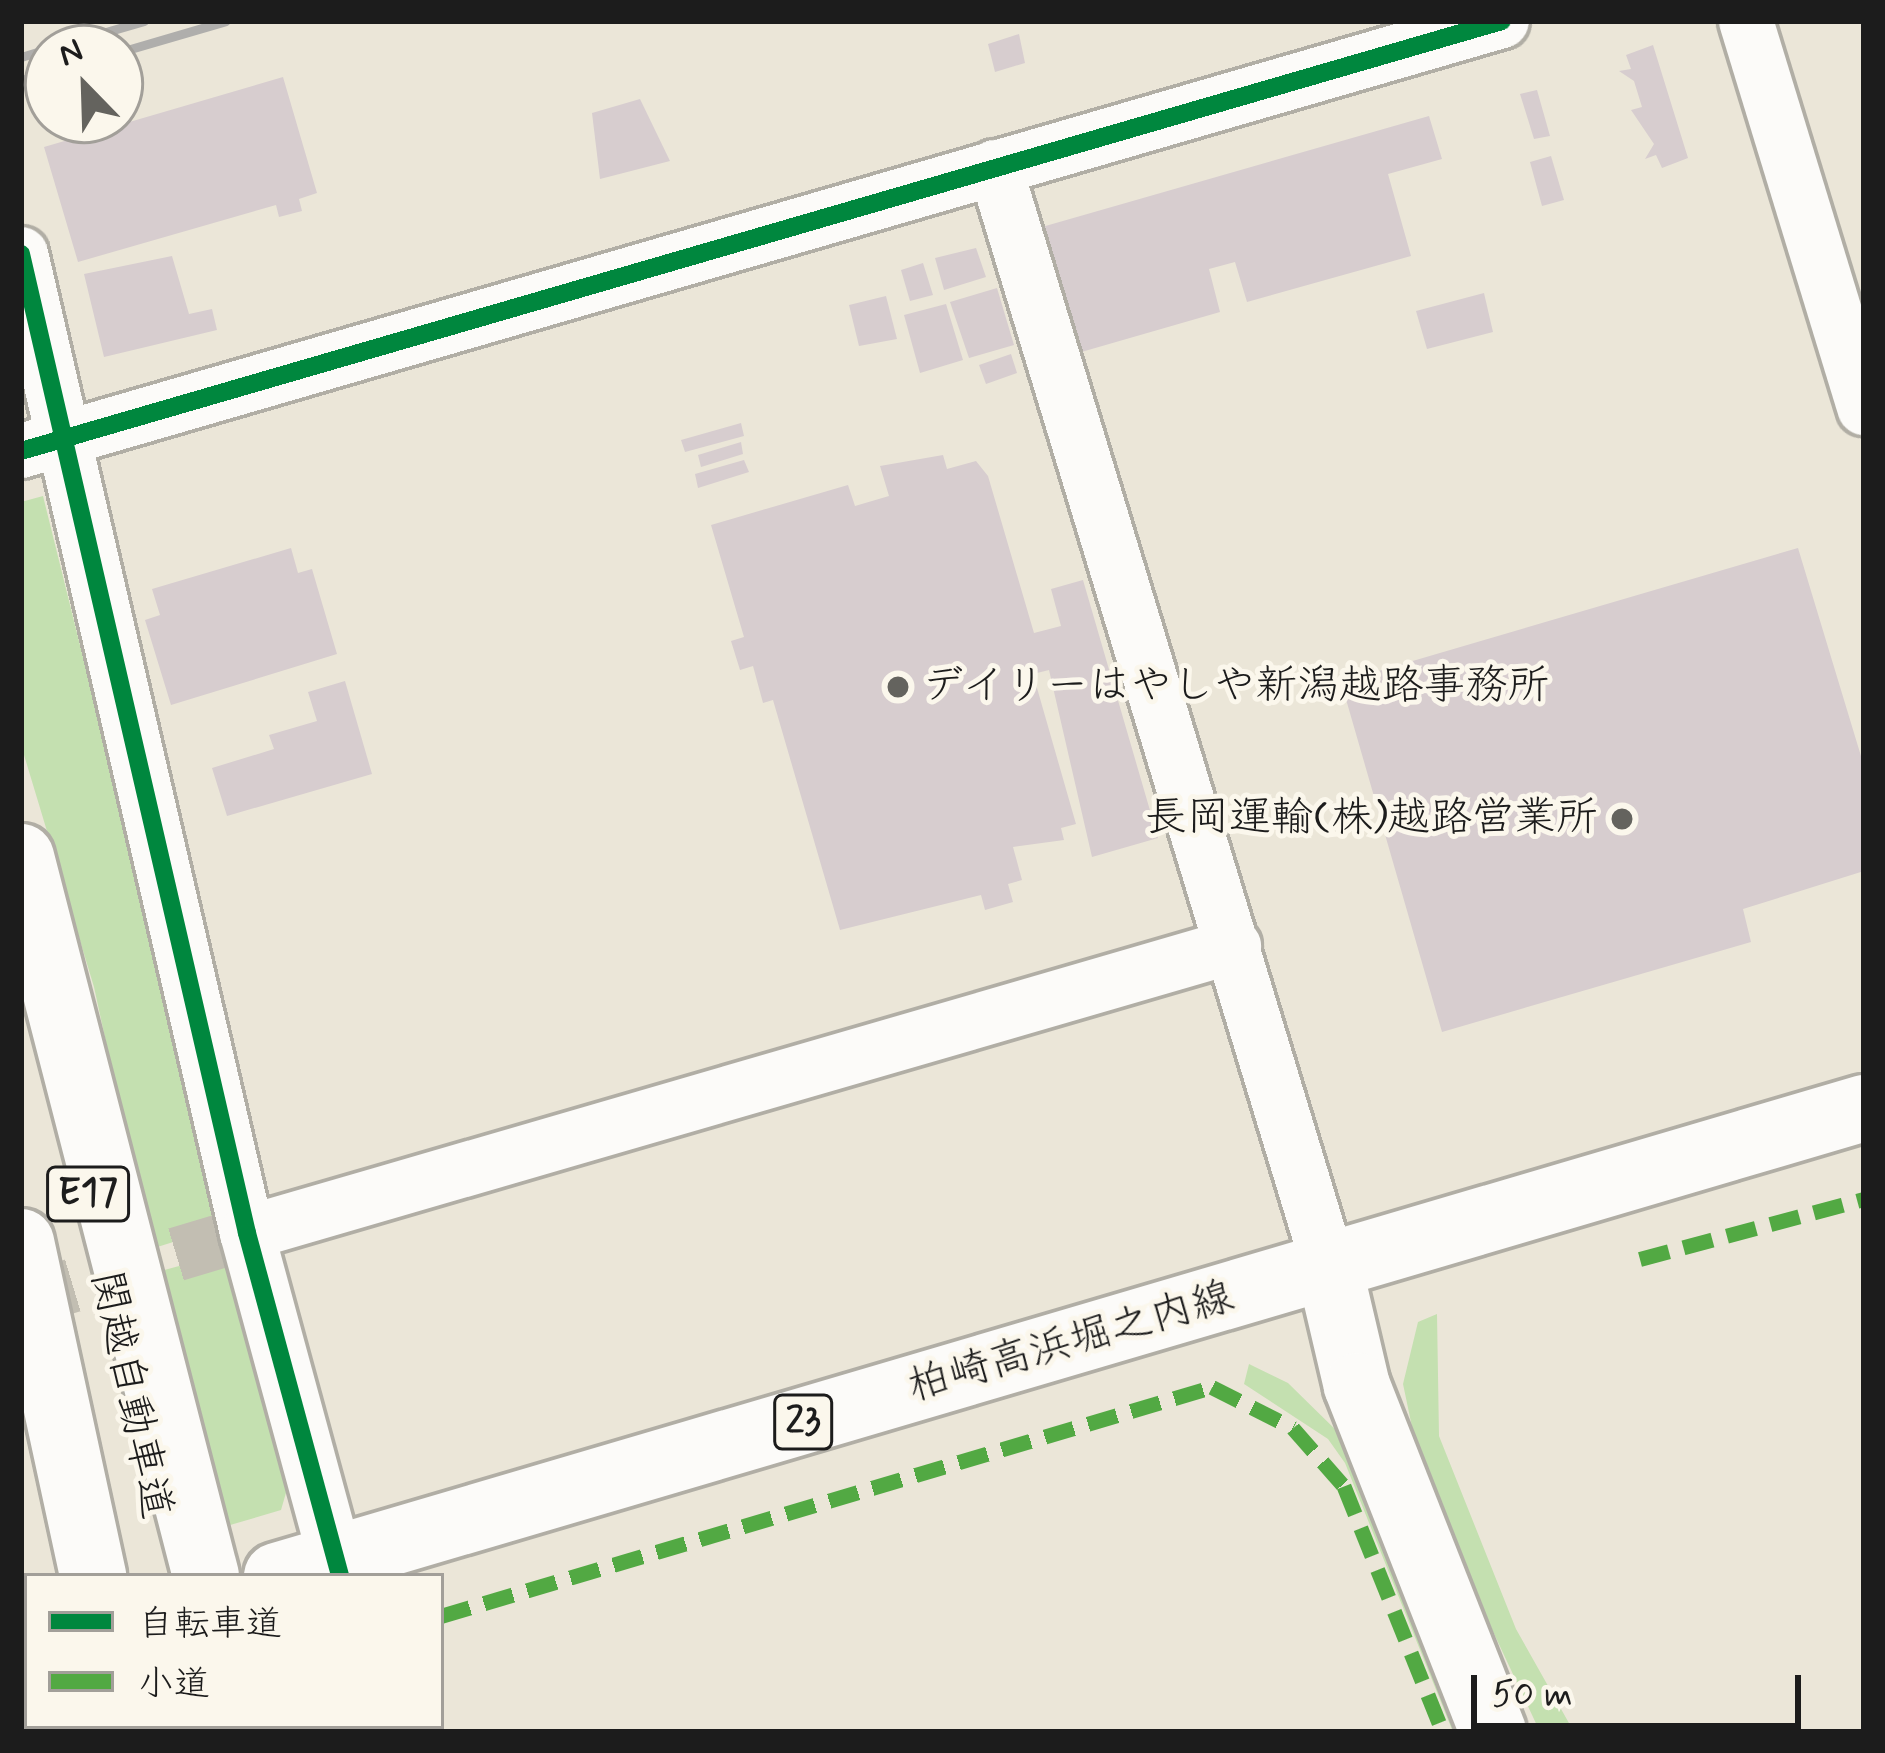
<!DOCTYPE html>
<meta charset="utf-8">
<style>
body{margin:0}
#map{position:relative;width:1885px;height:1753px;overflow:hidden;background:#ebe6d8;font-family:Mynerve,"Klee One",sans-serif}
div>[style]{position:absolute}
.green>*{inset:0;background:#c4e0b0}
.building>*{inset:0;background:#d7cdcf}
.minor-tunnel>*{height:54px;margin-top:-27px;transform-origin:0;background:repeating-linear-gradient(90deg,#c2beb2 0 54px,transparent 0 81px)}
.roads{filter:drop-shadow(3px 0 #b1aea5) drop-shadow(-3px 0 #b1aea5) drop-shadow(0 3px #b1aea5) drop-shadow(0 -3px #b1aea5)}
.minor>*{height:54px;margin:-27px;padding:0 27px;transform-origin:27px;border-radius:27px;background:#fcfbf9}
.major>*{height:66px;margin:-33px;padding:0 33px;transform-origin:33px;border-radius:33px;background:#fcfbf9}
.highway>*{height:66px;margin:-33px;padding:0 33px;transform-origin:33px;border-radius:33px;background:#fcfbf9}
.rail>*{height:9px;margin:-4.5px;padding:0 4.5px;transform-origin:4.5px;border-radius:4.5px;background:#afaeac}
.quiet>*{height:15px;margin-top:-7.5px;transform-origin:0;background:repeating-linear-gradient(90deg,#52a943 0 30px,transparent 0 45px)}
.cycleway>*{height:18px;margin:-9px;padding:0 9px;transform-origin:9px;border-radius:9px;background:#00873e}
.dots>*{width:33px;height:33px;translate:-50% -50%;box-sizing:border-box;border:6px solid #fbf7ec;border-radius:50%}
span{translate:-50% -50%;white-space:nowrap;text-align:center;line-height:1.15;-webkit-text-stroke:10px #fbf7ec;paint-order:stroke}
.shield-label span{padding:3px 9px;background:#fbf7ec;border:3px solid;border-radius:9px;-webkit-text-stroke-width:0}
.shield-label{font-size:39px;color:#1c1c1c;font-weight:700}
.poi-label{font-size:42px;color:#1c1c1c}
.left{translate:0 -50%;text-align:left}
.right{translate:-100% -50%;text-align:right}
.street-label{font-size:42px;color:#1c1c1c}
.frame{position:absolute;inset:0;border:24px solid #1c1c1c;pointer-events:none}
.legend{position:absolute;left:24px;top:1573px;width:420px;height:156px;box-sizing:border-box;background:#fbf7ec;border:3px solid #a29f99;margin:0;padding:15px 21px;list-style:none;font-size:36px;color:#1c1c1c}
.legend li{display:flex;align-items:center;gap:24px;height:60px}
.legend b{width:60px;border:3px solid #a29f99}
.north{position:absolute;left:24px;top:24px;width:120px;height:120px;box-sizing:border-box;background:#fbf7ec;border:3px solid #a29f99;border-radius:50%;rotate:337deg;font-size:33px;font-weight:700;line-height:48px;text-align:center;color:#1c1c1c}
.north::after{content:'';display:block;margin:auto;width:42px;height:54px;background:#64635e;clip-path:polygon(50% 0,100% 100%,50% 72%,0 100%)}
.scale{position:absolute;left:1471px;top:1675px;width:330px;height:54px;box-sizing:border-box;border:6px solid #1c1c1c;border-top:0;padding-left:15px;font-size:36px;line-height:42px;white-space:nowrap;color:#1c1c1c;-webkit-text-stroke:9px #fbf7ec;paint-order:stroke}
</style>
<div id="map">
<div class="green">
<i style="clip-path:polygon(43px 496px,224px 1226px,151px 1249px,94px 987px,21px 745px,21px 502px)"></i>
<i style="clip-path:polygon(216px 1256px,241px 1265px,294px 1465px,281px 1510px,220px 1528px,157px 1272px)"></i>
<i style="clip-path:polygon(1437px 1314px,1439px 1436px,1516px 1629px,1574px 1732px,1540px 1732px,1424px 1484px,1403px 1384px,1418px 1322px)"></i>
<i style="clip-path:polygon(1249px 1364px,1288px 1383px,1341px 1435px,1465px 1732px,1453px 1732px,1345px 1463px,1328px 1439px,1244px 1384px)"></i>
</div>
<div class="building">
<i style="clip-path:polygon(1019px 34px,1025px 63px,995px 72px,988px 44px)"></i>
<i style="clip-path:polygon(1653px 45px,1688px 158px,1662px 168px,1656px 155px,1645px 159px,1654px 144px,1631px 110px,1642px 107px,1634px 81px,1619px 71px,1631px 69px,1626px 55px)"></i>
<i style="clip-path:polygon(283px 77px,317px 193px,299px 199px,302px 211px,279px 217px,276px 205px,78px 262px,44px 147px)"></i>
<i style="clip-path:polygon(1537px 90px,1550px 136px,1534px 139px,1520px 94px)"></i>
<i style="clip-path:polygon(640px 99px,670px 161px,600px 179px,592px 113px)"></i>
<i style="clip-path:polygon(1429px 116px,1442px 159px,1388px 174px,1411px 256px,1247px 302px,1235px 262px,1209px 269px,1220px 312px,1071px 355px,1035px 229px)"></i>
<i style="clip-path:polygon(1551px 156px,1564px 200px,1542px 206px,1530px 162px)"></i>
<i style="clip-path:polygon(976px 248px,986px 277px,944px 290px,935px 258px)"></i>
<i style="clip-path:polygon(172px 256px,189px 314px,212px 309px,217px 330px,104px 357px,84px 274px)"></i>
<i style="clip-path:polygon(923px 263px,933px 295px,910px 301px,901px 270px)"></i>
<i style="clip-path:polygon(997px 288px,1014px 345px,969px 358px,950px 302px)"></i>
<i style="clip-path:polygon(1484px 293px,1493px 332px,1427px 349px,1416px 311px)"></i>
<i style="clip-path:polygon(886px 296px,897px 339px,859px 346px,849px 305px)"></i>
<i style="clip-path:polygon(946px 304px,963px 360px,920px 373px,904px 315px)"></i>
<i style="clip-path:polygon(1011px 354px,1017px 373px,986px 384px,979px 365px)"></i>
<i style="clip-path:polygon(741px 423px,744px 436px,685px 452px,681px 440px)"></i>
<i style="clip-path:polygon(741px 442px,743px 454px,701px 467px,698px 455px)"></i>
<i style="clip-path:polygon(943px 455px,947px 469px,976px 461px,988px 476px,1034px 633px,1061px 626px,1051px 589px,1083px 580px,1158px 838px,1092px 857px,1049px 670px,1033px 674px,1076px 824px,1061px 828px,1064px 840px,1013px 847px,1022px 880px,1008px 884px,1013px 902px,985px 910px,981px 895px,840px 930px,773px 700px,763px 703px,753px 666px,740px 670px,731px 641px,744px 637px,711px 525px,848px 485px,855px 506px,889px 496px,880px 466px)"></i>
<i style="clip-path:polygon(744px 460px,749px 472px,698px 488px,695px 474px)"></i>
<i style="clip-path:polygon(291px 548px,298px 573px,312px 569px,337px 654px,171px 705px,145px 620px,160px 615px,152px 589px)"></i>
<i style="clip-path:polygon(1798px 548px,1864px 766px,1864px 871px,1743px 909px,1751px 942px,1442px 1032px,1341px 682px)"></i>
<i style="clip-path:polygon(345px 681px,372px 774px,227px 816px,212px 768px,274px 749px,269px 735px,317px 721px,308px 692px)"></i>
</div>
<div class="minor-tunnel">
<i style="left:21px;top:1301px;width:236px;rotate:-16.7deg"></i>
</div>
<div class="roads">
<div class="minor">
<i style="left:1746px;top:21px;width:405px;rotate:73deg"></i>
<i style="left:995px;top:167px;width:1150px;rotate:73.11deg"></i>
<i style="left:21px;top:254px;width:1005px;rotate:77deg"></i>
<i style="left:247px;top:1233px;width:355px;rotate:74.8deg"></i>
<i style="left:21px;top:451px;width:1542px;rotate:-16.19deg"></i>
<i style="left:247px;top:1233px;width:1028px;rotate:-16.21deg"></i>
<i style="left:382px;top:1726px;width:6px;rotate:81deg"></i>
</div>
<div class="major">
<i style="left:277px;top:1576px;width:1655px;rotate:-16.43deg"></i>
<i style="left:21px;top:1648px;width:6px;rotate:-9deg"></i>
</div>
<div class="highway">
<i style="left:21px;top:857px;width:742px;rotate:75.57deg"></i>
<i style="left:21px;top:1242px;width:342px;rotate:77.8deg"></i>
<i style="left:1329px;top:1267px;width:122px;rotate:76.8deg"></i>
<i style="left:1357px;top:1386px;width:372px;rotate:68.5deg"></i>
<i style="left:122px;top:1726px;width:6px;rotate:72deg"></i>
<i style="left:244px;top:1726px;width:6px;rotate:72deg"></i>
</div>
</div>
<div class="rail">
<i style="left:51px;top:48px;width:97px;rotate:-16.2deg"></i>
<i style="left:120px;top:52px;width:110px;rotate:-16.3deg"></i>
<i style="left:21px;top:57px;width:28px;rotate:-17deg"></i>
<i style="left:21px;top:80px;width:28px;rotate:-15deg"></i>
</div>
<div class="quiet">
<i style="left:1640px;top:1259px;width:232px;rotate:-15deg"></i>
<i style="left:441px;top:1616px;width:804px;rotate:-16.54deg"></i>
<i style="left:1212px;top:1387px;width:91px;rotate:26.8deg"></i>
<i style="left:1293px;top:1428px;width:77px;rotate:48.7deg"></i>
<i style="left:1344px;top:1486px;width:265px;rotate:68.1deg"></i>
</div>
<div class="cycleway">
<i style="left:21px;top:254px;width:1005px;rotate:77deg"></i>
<i style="left:247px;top:1233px;width:355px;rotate:74.8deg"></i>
<i style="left:21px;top:451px;width:1542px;rotate:-16.19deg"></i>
</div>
<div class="dots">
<i style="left:898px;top:687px;background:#64635e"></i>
<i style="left:1622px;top:819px;background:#64635e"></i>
</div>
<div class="shield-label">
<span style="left:88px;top:1194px">E17</span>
<span style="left:803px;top:1422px">23</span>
</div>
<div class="poi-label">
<span class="left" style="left:922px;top:687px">デイリーはやしや新潟越路事務所</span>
<span class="right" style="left:1598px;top:819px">長岡運輸(株)越路営業所</span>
</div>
<div class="street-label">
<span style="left:1071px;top:1343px;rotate:-16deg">柏崎高浜堀之内線</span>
<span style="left:130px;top:1395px;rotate:78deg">関越自動車道</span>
</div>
<div class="frame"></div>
<ul class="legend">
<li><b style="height:15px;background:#00873e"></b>自転車道</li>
<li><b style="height:15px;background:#52a943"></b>小道</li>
</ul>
<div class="north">N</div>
<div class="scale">50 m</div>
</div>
